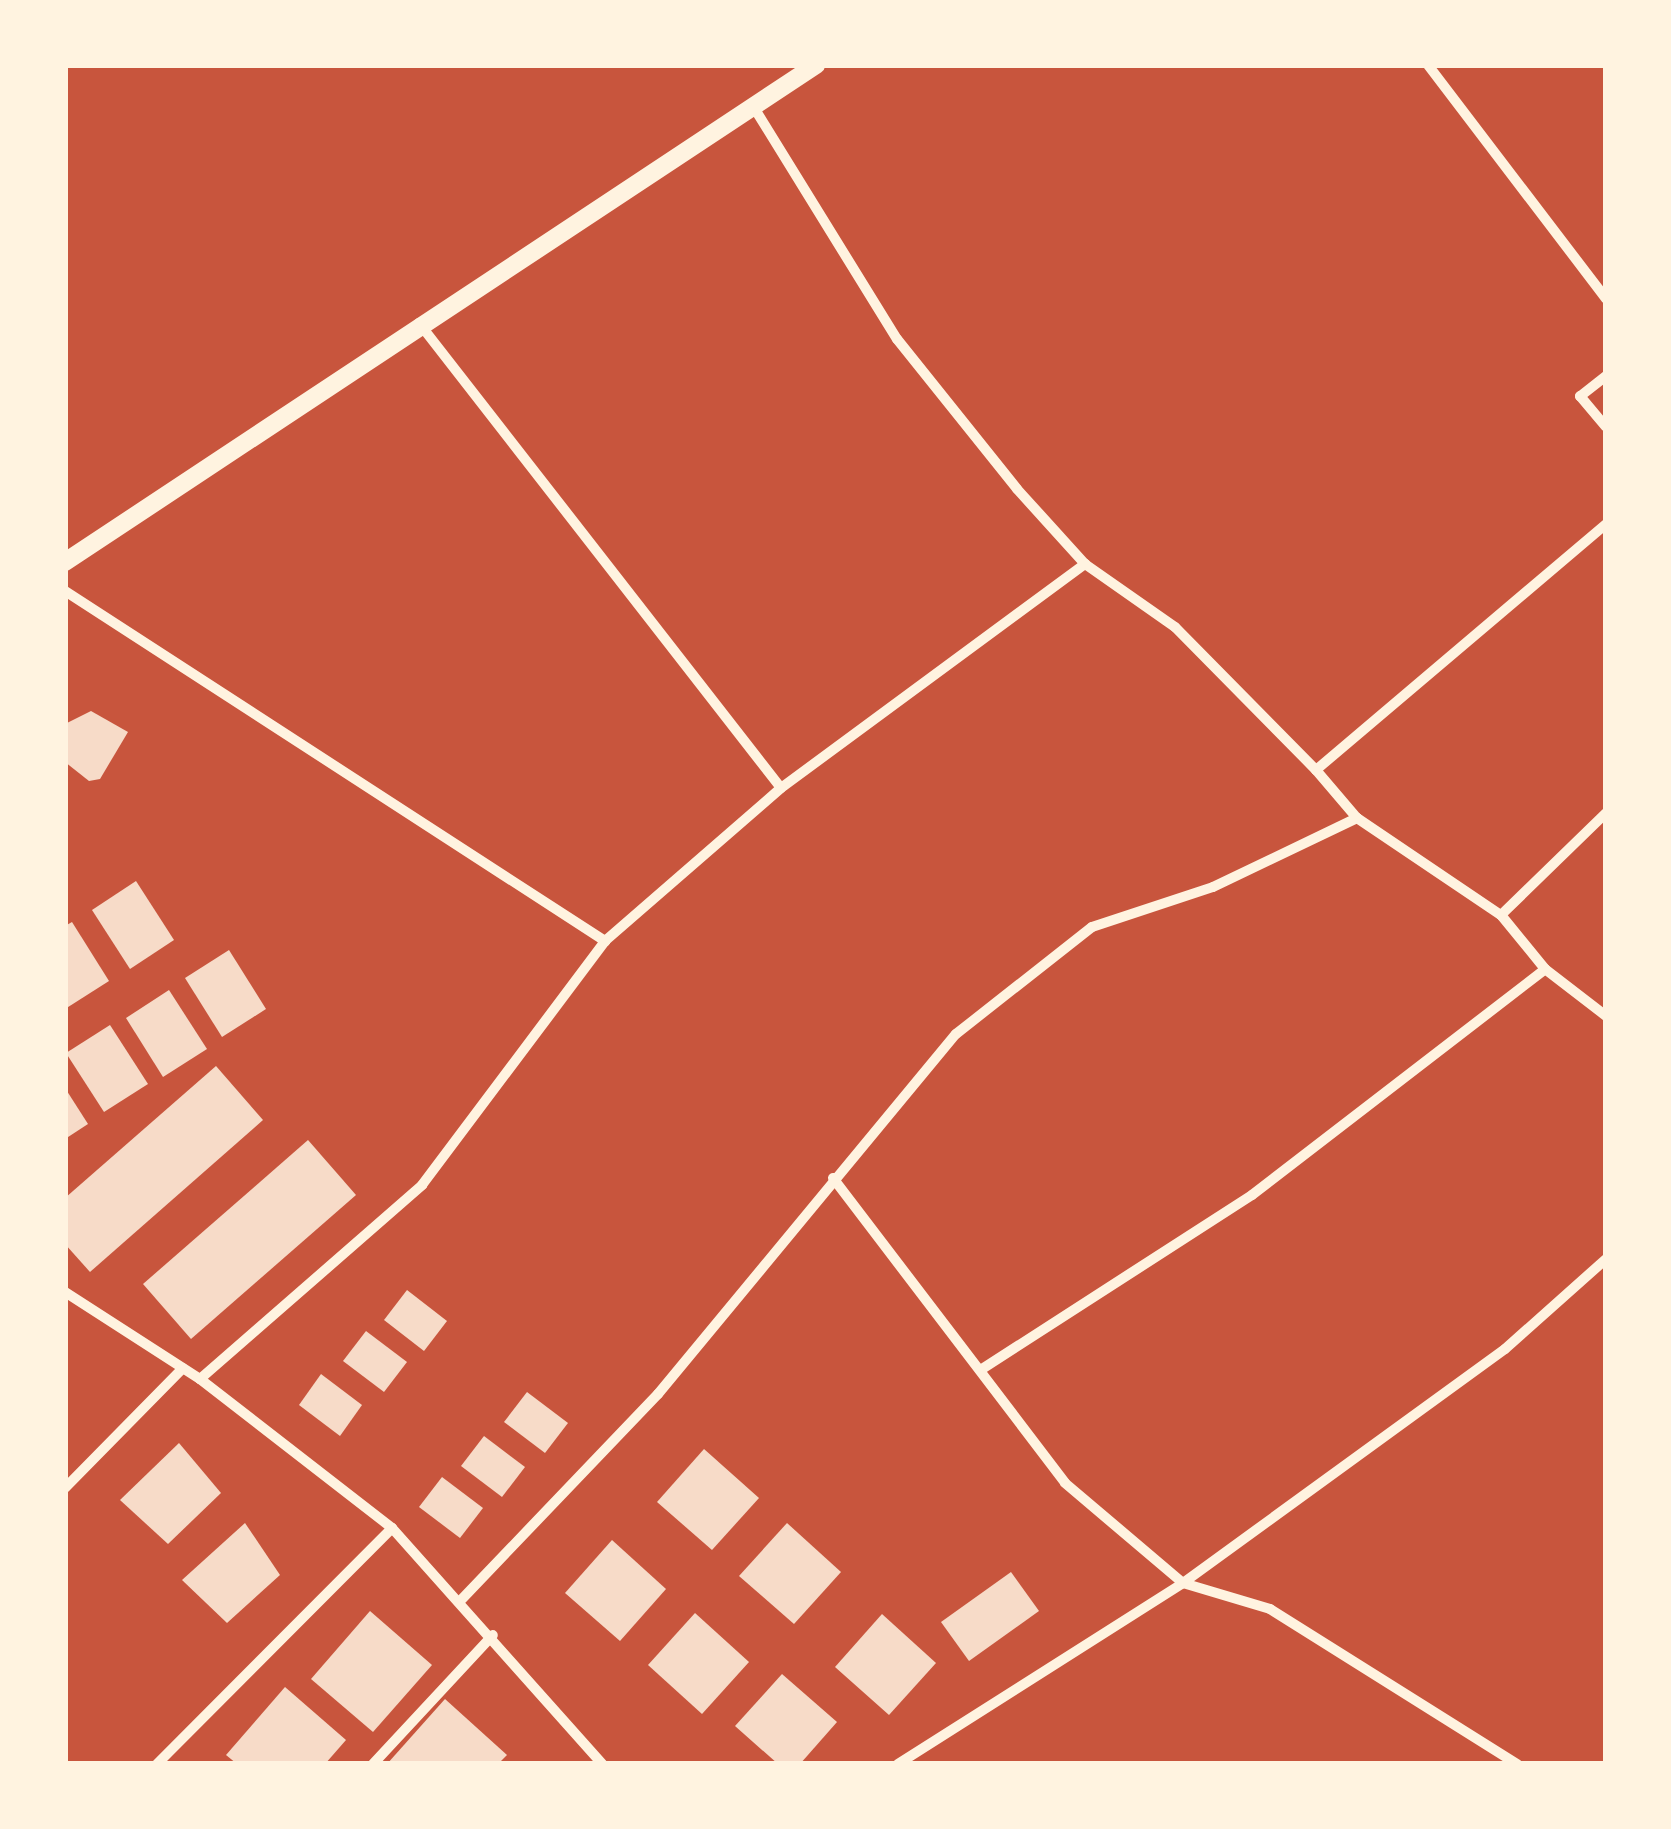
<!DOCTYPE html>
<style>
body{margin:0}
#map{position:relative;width:1671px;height:1829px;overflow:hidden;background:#c8553d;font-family:"Source Sans 3",sans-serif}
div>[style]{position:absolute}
.building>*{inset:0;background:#f7dbc8}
.minor>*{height:10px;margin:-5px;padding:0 5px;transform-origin:5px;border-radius:5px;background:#fff3e0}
.tertiary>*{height:18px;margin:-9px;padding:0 9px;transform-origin:9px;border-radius:9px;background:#fff3e0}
span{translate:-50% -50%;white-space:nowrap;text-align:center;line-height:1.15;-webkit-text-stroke:8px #fff3e0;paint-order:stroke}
.frame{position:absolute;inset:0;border:68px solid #fff3e0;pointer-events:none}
</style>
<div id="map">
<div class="building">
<i style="clip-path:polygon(91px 711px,128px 732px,100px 779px,89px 781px,65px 762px,65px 724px)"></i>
<i style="clip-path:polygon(136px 881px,174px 940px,130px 969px,92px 910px)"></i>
<i style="clip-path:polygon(72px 922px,109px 981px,65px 1009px,65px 926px)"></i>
<i style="clip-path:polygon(229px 950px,266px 1009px,222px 1037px,185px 978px)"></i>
<i style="clip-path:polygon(169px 990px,207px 1049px,163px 1077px,126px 1018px)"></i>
<i style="clip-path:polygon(110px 1025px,148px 1084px,104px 1112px,66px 1053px)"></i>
<i style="clip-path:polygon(216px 1066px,263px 1120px,90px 1272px,65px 1244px,65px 1198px)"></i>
<i style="clip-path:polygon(65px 1088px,88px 1124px,65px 1139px)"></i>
<i style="clip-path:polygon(308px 1140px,356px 1195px,191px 1339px,143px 1284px)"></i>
<i style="clip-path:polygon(407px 1290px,447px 1321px,424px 1351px,384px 1320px)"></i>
<i style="clip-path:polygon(366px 1331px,407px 1362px,384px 1392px,343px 1361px)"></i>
<i style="clip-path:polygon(321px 1374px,362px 1405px,340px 1436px,299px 1405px)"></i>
<i style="clip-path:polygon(527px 1392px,568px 1423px,545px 1453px,504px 1422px)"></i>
<i style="clip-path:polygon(484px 1436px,525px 1467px,502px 1497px,461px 1466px)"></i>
<i style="clip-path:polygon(179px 1443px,221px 1493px,168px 1544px,120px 1500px)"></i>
<i style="clip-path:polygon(704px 1449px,759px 1498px,712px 1550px,657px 1502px)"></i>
<i style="clip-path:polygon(442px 1477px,483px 1508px,460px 1538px,419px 1507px)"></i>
<i style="clip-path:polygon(245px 1523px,280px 1575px,227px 1623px,182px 1580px)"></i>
<i style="clip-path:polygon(787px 1523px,841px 1572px,794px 1624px,739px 1576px)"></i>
<i style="clip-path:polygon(612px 1540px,666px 1589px,620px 1641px,565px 1593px)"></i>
<i style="clip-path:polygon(1011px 1572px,1039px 1611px,969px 1661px,941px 1622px)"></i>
<i style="clip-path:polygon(370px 1611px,432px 1665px,373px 1732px,311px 1679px)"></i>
<i style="clip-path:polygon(695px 1613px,749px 1662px,702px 1714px,648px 1665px)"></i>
<i style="clip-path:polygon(882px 1614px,936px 1663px,889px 1715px,835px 1667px)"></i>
<i style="clip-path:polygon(782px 1674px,837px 1722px,800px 1764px,778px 1764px,735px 1726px)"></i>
<i style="clip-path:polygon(285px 1687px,346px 1740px,325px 1764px,237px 1764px,226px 1755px)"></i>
<i style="clip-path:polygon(445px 1699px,507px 1755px,498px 1764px,387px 1764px)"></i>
</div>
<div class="minor">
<i style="left:1428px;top:65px;width:294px;rotate:52.7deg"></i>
<i style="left:753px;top:106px;width:274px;rotate:58.3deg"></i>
<i style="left:897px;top:339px;width:192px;rotate:51.3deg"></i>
<i style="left:1017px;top:489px;width:101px;rotate:47.8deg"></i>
<i style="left:1085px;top:564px;width:110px;rotate:35deg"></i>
<i style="left:1175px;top:627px;width:201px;rotate:45.4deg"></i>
<i style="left:1316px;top:770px;width:380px;rotate:-40.3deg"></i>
<i style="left:419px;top:323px;width:589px;rotate:52.1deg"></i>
<i style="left:1606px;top:376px;width:33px;rotate:142deg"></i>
<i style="left:1580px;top:396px;width:40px;rotate:50deg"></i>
<i style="left:65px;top:591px;width:644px;rotate:32.95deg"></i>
<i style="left:1316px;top:770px;width:63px;rotate:49.5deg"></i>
<i style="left:1357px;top:818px;width:174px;rotate:34deg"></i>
<i style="left:1501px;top:915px;width:70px;rotate:50.8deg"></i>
<i style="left:1545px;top:969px;width:77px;rotate:37.6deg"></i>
<i style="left:1501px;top:915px;width:146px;rotate:-44.2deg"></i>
<i style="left:833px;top:1178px;width:383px;rotate:52.7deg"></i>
<i style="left:1065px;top:1483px;width:155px;rotate:40.3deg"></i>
<i style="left:1183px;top:1583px;width:91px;rotate:16.6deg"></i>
<i style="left:1270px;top:1609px;width:292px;rotate:32.1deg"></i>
<i style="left:65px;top:1292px;width:161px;rotate:32.8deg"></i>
<i style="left:200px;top:1379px;width:243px;rotate:37.8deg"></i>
<i style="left:392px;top:1528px;width:316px;rotate:48.3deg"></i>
<i style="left:982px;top:1369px;width:321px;rotate:-32.8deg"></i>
<i style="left:1252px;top:1195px;width:370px;rotate:-37.6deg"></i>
<i style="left:200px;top:1379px;width:295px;rotate:-41.1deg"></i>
<i style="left:422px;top:1185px;width:305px;rotate:-53.1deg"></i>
<i style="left:605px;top:941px;width:233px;rotate:-41deg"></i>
<i style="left:781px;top:788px;width:378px;rotate:-36.4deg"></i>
<i style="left:65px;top:1488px;width:168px;rotate:-45.5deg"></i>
<i style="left:462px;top:1599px;width:284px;rotate:-46.3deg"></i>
<i style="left:658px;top:1394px;width:467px;rotate:-50.4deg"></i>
<i style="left:956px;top:1034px;width:173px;rotate:-38.2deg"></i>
<i style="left:1092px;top:927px;width:127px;rotate:-18.3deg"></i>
<i style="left:1213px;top:887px;width:160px;rotate:-25.6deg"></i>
<i style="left:157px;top:1764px;width:333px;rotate:-45.1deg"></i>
<i style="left:373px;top:1764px;width:176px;rotate:-47.1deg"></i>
<i style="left:898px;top:1764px;width:338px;rotate:-32.4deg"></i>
<i style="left:1183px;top:1583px;width:398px;rotate:-36deg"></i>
<i style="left:1505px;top:1349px;width:135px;rotate:-41.7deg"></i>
</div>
<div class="tertiary">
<i style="left:65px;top:562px;width:901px;rotate:-33.5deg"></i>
</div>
<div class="frame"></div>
</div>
